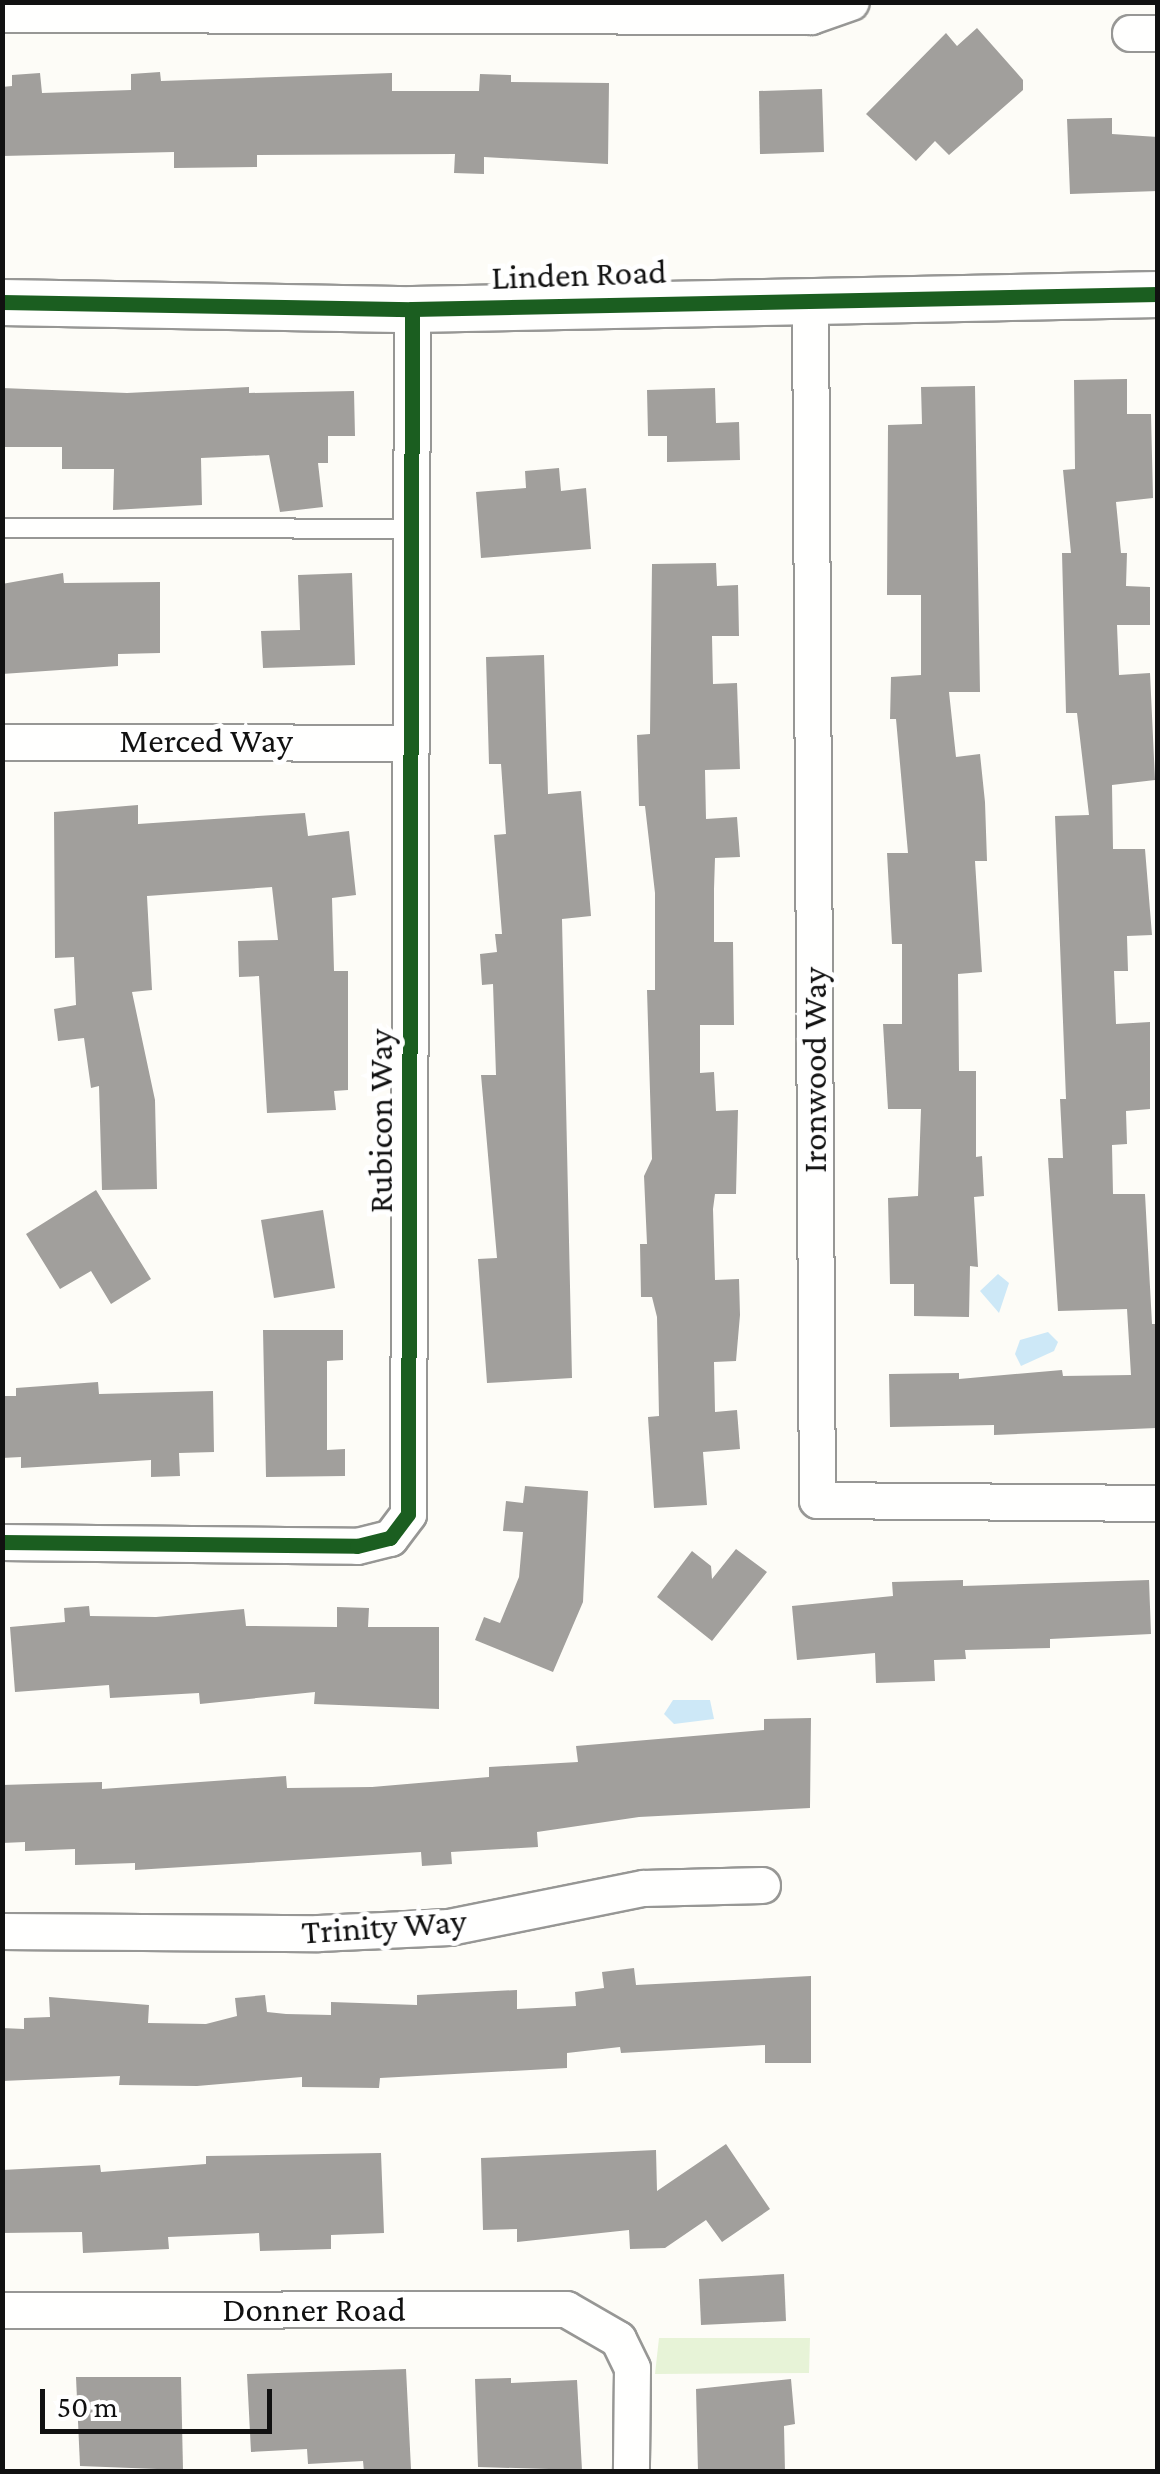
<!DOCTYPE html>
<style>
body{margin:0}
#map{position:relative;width:1160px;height:2474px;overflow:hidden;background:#fdfcf7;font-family:"Crimson Pro",serif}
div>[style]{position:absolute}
.green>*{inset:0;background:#e7f3d7}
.water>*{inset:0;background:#cde8f7}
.building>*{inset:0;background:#a19f9c}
.roads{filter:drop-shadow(2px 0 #979795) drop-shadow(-2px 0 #979795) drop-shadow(0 2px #979795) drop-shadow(0 -2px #979795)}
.service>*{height:18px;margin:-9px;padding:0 9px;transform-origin:9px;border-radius:9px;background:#fffffe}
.minor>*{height:35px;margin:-17.5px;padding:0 17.5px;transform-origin:17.5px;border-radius:17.5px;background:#fffffe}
.tertiary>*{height:45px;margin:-22.5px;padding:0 22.5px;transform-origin:22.5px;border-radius:22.5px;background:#fffffe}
.cycleway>*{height:15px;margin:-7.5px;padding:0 7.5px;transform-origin:7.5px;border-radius:7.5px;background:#1b5e20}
span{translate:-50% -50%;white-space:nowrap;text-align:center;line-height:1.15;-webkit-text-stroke:10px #fff;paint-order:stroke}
.street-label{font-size:35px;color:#111}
.frame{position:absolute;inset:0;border:5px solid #111;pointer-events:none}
.scale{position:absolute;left:40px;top:2389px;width:232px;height:45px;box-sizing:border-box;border:5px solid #111;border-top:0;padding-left:12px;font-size:30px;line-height:35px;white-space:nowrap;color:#111;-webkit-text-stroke:8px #fff;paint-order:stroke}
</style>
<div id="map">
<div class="green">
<i style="clip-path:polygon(659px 2338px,810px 2338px,809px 2373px,655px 2374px)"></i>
</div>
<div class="water">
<i style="clip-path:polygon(998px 1274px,1009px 1283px,999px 1313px,980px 1291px)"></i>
<i style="clip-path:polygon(1048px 1332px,1058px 1342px,1054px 1351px,1021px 1366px,1015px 1354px,1020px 1340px)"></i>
<i style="clip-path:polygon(673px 1700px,710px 1700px,714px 1719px,674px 1724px,664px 1714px)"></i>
</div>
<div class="building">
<i style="clip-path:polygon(977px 28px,1023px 80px,1023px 90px,949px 155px,935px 141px,916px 161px,866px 114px,946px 33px,957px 46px)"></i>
<i style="clip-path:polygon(160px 72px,161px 81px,392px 73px,392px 91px,479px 91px,480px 74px,511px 75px,511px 82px,609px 83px,608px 164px,484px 157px,484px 174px,454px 173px,455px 154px,257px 155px,257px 167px,174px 168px,174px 152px,2px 156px,2px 87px,12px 86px,12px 75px,40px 73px,42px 93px,131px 90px,131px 74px)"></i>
<i style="clip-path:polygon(822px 89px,824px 152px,760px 154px,759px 91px)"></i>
<i style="clip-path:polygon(1112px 118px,1112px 134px,1158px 137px,1158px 191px,1070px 194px,1067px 119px)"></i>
<i style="clip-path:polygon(1127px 379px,1127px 414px,1151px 414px,1153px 498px,1116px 502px,1121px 553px,1127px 553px,1126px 586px,1150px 587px,1150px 625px,1117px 625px,1119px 675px,1150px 673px,1155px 780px,1112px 785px,1113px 849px,1145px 849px,1152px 935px,1127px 936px,1128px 971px,1114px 971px,1116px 1024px,1150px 1022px,1150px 1109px,1126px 1111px,1127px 1144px,1112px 1145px,1113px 1194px,1145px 1194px,1152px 1324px,1158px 1324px,1156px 1428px,994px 1435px,994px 1425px,890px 1427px,889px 1374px,959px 1373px,959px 1379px,1062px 1370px,1063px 1376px,1131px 1375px,1127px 1309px,1058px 1311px,1048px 1158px,1063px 1158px,1060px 1099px,1066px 1099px,1055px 816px,1089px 815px,1077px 713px,1066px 713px,1062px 553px,1071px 553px,1063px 470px,1075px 469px,1074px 380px)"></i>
<i style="clip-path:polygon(975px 386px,980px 692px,949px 692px,956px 757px,980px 754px,985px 802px,987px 861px,975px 861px,982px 972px,958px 974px,959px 1071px,976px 1071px,976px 1157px,982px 1156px,984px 1196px,974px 1197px,978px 1267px,970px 1266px,969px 1317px,914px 1316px,914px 1284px,890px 1284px,888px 1198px,918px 1196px,921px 1109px,888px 1109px,883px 1024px,902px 1024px,902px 944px,892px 944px,887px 853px,908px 853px,896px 719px,890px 719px,891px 677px,921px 675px,921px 595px,887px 595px,888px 425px,922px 424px,921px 387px)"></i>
<i style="clip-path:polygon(249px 387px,249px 393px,354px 391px,355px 436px,328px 436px,328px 463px,318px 463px,323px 507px,280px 512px,269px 455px,201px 458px,202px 505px,113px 510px,114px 469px,62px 469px,62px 447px,2px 447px,2px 388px,127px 393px)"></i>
<i style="clip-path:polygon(715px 388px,716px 423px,739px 422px,740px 460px,667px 462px,667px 436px,648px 436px,647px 390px)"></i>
<i style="clip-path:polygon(559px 468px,561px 491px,586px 488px,591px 549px,481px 558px,476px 492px,526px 488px,525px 471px)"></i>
<i style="clip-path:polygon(716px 563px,717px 586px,738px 585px,739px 636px,712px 636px,713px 684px,737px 683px,740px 769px,705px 770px,706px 819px,737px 817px,740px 857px,715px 858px,714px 889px,714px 942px,733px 942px,734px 1025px,700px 1025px,700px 1073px,714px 1072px,716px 1111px,738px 1110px,736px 1194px,715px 1194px,713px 1209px,715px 1280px,739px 1279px,740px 1315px,736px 1361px,714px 1362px,715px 1412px,737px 1410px,740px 1449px,703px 1452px,707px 1505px,654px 1508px,648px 1417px,659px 1416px,657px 1317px,652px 1297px,641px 1297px,640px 1244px,647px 1244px,644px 1176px,652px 1159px,647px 990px,655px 990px,655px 893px,645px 806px,639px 806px,637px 735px,650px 734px,652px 564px)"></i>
<i style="clip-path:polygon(63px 573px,64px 583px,160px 582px,160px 653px,118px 654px,118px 666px,2px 674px,2px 584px)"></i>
<i style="clip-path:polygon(352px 573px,355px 665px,263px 668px,261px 631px,300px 630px,298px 575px)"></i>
<i style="clip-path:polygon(544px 655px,548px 794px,581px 791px,591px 916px,562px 919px,572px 1378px,487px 1383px,478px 1259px,497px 1258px,481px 1075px,496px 1075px,493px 984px,482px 985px,480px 954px,497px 952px,495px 934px,502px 934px,494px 835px,506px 834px,501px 764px,489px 764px,486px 657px)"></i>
<i style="clip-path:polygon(138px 805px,138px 824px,305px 813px,308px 836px,349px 831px,356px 895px,332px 898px,334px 971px,348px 971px,348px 1090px,334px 1091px,336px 1110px,267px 1113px,259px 976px,239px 977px,238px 941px,278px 940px,272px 887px,147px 896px,152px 990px,132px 992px,155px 1100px,157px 1189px,102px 1190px,99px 1086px,91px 1088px,84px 1038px,58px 1041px,54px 1009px,76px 1005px,74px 957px,55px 958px,54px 812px)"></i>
<i style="clip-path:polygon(96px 1190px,151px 1279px,111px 1304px,91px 1271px,60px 1289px,26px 1234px)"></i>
<i style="clip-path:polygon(323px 1210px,335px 1288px,274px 1298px,261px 1220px)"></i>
<i style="clip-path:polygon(263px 1330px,343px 1330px,343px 1360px,327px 1361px,327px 1450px,345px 1449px,345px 1476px,266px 1477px)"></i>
<i style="clip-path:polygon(98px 1382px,99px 1394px,213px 1391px,214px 1452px,179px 1453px,180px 1476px,151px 1477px,151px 1460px,21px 1468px,21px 1457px,2px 1458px,2px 1396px,16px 1396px,16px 1388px)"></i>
<i style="clip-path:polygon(525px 1486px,588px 1491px,583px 1602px,553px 1672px,475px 1640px,484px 1617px,500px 1623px,519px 1577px,523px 1532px,503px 1531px,506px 1501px,523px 1503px)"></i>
<i style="clip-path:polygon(736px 1549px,767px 1572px,712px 1641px,657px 1597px,692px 1551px,711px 1566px,712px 1579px)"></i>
<i style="clip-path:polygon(963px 1580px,963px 1586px,1149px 1580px,1151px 1634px,1050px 1639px,1050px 1648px,965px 1650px,966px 1659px,934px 1660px,935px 1681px,876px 1683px,875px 1653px,797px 1660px,792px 1606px,893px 1596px,892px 1582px)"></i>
<i style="clip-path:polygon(89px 1606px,90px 1616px,156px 1617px,244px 1609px,246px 1626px,337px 1627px,337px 1607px,369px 1608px,368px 1627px,439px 1627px,439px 1709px,314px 1704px,315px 1692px,200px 1704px,199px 1693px,110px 1698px,109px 1685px,15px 1692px,10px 1627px,65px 1622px,64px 1608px)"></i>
<i style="clip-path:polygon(811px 1718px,810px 1808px,639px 1817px,537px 1832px,538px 1847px,451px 1852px,452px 1864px,422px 1866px,421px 1852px,135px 1870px,135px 1863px,75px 1865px,75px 1849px,25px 1851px,25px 1842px,2px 1843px,2px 1785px,102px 1782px,102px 1789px,286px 1776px,287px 1788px,372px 1787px,489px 1777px,489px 1767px,578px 1762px,576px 1746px,764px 1730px,764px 1719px)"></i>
<i style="clip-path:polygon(634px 1968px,636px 1985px,811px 1976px,811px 2063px,765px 2063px,765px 2045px,621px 2053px,620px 2047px,567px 2053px,567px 2068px,380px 2078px,379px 2088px,302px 2087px,302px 2077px,197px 2086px,119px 2085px,120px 2076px,2px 2081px,2px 2028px,24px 2029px,24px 2018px,50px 2017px,49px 1997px,149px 2005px,148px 2023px,206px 2024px,237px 2016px,235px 1998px,265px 1995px,267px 2012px,286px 2014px,331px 2015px,331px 2002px,417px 2005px,417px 1995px,517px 1990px,517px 2009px,576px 2006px,575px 1992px,604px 1988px,602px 1972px)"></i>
<i style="clip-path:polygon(726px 2144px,770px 2209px,722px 2242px,706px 2220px,665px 2248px,630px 2249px,629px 2230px,517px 2242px,517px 2229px,483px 2230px,481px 2158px,656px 2150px,657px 2191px)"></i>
<i style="clip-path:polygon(381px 2153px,384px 2233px,331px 2235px,331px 2249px,260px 2251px,259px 2233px,168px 2237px,169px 2249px,83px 2253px,82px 2232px,2px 2233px,2px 2170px,100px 2165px,101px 2172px,206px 2164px,206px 2156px)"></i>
<i style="clip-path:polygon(784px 2274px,786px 2321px,701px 2325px,699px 2279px)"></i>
<i style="clip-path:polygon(406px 2369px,411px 2469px,364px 2472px,363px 2461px,308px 2464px,307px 2449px,251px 2452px,247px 2374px)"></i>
<i style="clip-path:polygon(76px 2377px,181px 2377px,183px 2470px,80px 2466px)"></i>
<i style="clip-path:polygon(511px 2378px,511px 2383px,577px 2380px,582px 2470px,478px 2467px,475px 2379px)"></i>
<i style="clip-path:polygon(791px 2379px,795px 2424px,784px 2426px,785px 2472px,698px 2472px,696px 2389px)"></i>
</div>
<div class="roads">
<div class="service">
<i style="left:2px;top:528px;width:408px;rotate:0.1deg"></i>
</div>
<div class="minor">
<i style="left:2px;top:14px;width:809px;rotate:0.14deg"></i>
<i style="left:811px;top:16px;width:42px;rotate:-19.3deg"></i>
<i style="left:1130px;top:33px;width:28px"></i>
<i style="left:810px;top:299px;width:1201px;rotate:89.67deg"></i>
<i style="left:817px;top:1500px;width:341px;rotate:0.5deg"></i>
<i style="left:2px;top:742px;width:407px;rotate:0.1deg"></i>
<i style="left:2px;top:1542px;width:355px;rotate:0.6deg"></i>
<i style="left:357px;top:1546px;width:34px;rotate:-14deg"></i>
<i style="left:390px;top:1538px;width:30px;rotate:-53deg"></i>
<i style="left:408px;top:1514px;width:1205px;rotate:-89.81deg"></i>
<i style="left:2px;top:1931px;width:316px;rotate:0.4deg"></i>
<i style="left:318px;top:1933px;width:131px;rotate:-2.6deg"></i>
<i style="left:449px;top:1927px;width:198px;rotate:-11.4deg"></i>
<i style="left:643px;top:1888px;width:119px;rotate:-1.4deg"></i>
<i style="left:2px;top:2310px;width:564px;rotate:-0.1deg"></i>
<i style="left:566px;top:2309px;width:60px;rotate:30deg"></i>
<i style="left:618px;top:2339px;width:32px;rotate:64deg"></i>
<i style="left:632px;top:2368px;width:104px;rotate:90.6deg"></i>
</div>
<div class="tertiary">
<i style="left:2px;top:302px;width:410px;rotate:1deg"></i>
<i style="left:412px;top:309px;width:746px;rotate:-1.15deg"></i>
</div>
</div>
<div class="cycleway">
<i style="left:2px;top:302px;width:410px;rotate:1deg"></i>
<i style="left:412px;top:309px;width:746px;rotate:-1.15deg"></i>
<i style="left:2px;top:1542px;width:355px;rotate:0.6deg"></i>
<i style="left:357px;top:1546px;width:34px;rotate:-14deg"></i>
<i style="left:390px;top:1538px;width:30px;rotate:-53deg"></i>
<i style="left:408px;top:1514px;width:1205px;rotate:-89.81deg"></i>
</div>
<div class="street-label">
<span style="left:579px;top:275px;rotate:-2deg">Linden Road</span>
<span style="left:206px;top:741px">Merced Way</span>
<span style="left:815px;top:1070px;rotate:-90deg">Ironwood Way</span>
<span style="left:381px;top:1121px;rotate:-90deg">Rubicon Way</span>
<span style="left:384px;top:1927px;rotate:-4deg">Trinity Way</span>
<span style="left:314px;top:2310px">Donner Road</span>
</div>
<div class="frame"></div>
<div class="scale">50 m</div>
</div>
